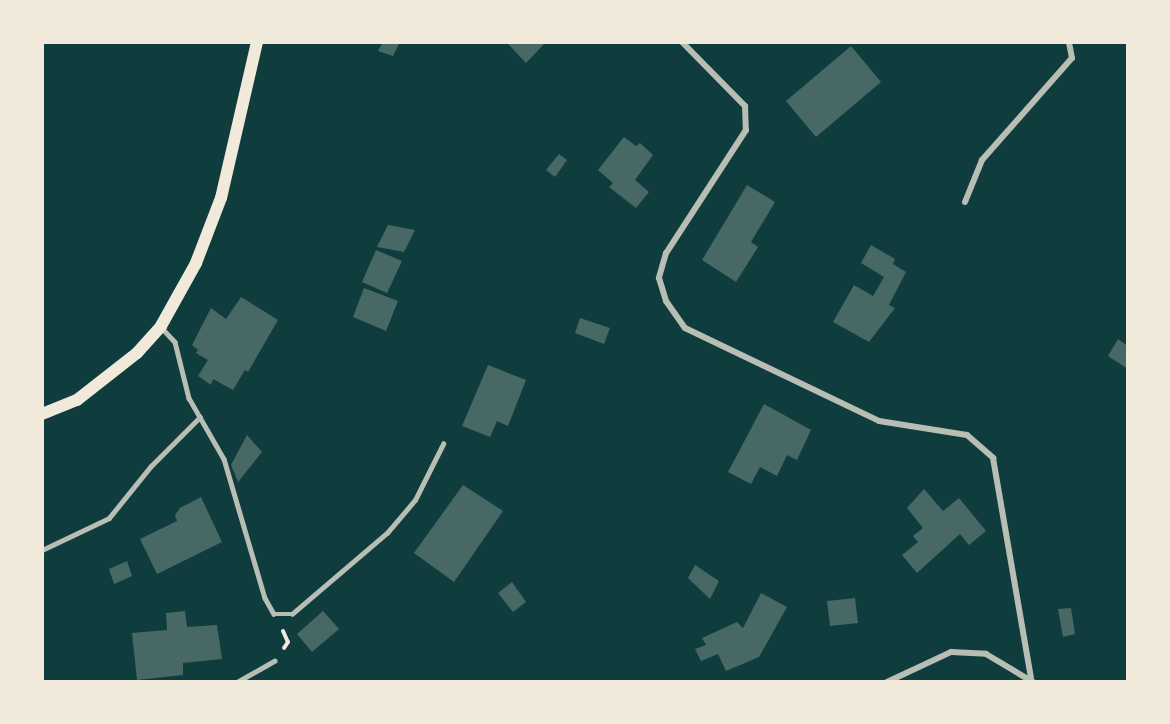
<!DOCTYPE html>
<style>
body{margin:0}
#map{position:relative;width:1170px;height:724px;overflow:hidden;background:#0f3d3e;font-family:"DM Sans",sans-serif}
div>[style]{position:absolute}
.building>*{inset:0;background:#486865}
.path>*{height:4px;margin:-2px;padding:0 2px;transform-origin:2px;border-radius:2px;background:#f1e9da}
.service>*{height:4.5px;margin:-2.25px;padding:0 2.25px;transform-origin:2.25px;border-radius:2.25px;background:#b8beb3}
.minor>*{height:6px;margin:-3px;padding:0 3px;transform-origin:3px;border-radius:3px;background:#b8beb3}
.secondary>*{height:12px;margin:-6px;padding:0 6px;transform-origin:6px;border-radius:6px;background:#f1e9da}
span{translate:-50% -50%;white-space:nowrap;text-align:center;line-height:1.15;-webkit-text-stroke:4.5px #f1e9da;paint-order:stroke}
.frame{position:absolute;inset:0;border:44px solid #f1e9da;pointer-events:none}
</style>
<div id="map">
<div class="building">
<i style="clip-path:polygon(383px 42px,400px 42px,393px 56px,378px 51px)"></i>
<i style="clip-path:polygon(506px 42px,546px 42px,526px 63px)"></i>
<i style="clip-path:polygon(851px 46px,881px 82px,816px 137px,786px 101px)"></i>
<i style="clip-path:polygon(624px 137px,636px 146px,640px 143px,653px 155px,635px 180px,649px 192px,636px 208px,609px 187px,613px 183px,598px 170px)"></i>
<i style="clip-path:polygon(559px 154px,567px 160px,555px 177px,546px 170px)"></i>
<i style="clip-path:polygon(747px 185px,775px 202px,751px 242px,758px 247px,736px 282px,702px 260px)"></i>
<i style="clip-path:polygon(388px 225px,415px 230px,404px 252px,377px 247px)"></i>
<i style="clip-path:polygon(871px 245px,895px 259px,893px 264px,906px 272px,889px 305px,895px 308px,869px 342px,833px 322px,854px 285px,873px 296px,884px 277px,861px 263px)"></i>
<i style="clip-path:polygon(376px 250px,402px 261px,387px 293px,362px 282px)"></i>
<i style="clip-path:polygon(364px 288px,398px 301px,386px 331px,353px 317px)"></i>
<i style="clip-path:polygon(241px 297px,278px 320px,248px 372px,245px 370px,233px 390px,213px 379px,211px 385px,198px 376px,208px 360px,196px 353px,198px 350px,192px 345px,211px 308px,226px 319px)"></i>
<i style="clip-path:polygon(580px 318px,610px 328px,604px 344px,575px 333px)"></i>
<i style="clip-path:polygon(1118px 339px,1128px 346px,1128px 369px,1108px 356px)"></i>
<i style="clip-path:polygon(488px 365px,526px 380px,508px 426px,497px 421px,490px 437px,462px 426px)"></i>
<i style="clip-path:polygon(764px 404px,811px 430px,797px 460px,787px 455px,777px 476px,760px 467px,751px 484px,728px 472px)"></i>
<i style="clip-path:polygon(247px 435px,262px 452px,238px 482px,231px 465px)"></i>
<i style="clip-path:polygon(463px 485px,503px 511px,454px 582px,414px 553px)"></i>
<i style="clip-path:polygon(924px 489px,943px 511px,959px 498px,986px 531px,969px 545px,960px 534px,917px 573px,902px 555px,918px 542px,913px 536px,923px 528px,907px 508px)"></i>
<i style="clip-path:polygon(201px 497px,222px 542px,157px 574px,140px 539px,177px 521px,175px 515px,180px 508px)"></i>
<i style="clip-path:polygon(127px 561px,132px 576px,114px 584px,109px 569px)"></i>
<i style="clip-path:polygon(695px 565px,719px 581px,710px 599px,688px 578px)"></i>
<i style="clip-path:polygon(512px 582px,526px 602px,513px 612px,498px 593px)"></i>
<i style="clip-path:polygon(761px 593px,787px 607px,759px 657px,726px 671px,718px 654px,701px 661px,695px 649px,706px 645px,702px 638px,737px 622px,743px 628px)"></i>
<i style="clip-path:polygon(855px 598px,858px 623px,830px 626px,827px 601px)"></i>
<i style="clip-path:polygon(1071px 608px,1075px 634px,1063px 637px,1058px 609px)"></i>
<i style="clip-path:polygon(185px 611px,187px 627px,217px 625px,222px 659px,183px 663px,183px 675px,137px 680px,132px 633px,167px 630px,166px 613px)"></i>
<i style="clip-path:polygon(323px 611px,339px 629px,312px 652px,297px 634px)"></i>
</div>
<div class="path">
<i style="left:283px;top:631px;width:12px;rotate:66deg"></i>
<i style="left:288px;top:642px;width:7px;rotate:124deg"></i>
</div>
<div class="service">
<i style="left:162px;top:328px;width:19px;rotate:47deg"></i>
<i style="left:175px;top:342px;width:58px;rotate:76deg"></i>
<i style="left:189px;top:398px;width:70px;rotate:60.2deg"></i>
<i style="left:224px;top:459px;width:145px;rotate:73.6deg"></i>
<i style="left:265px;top:598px;width:18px;rotate:61deg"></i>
<i style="left:274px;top:614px;width:18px"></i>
<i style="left:292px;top:614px;width:125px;rotate:-40.5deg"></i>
<i style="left:387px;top:533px;width:43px;rotate:-49.7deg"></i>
<i style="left:415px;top:500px;width:63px;rotate:-63.4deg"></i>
<i style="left:42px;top:550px;width:74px;rotate:-25.5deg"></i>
<i style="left:109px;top:518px;width:67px;rotate:-51.1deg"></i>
<i style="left:151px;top:466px;width:69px;rotate:-45deg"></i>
<i style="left:237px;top:682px;width:43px;rotate:-29.6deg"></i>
</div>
<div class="minor">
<i style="left:682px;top:42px;width:90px;rotate:45.5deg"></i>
<i style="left:745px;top:106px;width:24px;rotate:88deg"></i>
<i style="left:746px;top:130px;width:147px;rotate:123deg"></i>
<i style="left:666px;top:253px;width:26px;rotate:106deg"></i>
<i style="left:659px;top:278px;width:24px;rotate:73deg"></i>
<i style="left:666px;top:301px;width:33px;rotate:55deg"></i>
<i style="left:685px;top:328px;width:215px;rotate:25.6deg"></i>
<i style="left:879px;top:421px;width:89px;rotate:9deg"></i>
<i style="left:967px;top:435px;width:35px;rotate:41deg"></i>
<i style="left:993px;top:458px;width:223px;rotate:80.2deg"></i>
<i style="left:965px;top:202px;width:45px;rotate:-68deg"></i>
<i style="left:982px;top:160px;width:136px;rotate:-48.6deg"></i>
<i style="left:1072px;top:58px;width:16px;rotate:-101deg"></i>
<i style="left:887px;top:682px;width:71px;rotate:-25.1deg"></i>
<i style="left:951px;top:652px;width:35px;rotate:3deg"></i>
<i style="left:986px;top:654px;width:55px;rotate:30.8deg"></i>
</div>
<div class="secondary">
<i style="left:42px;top:414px;width:38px;rotate:-22deg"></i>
<i style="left:77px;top:400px;width:76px;rotate:-38.1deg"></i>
<i style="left:137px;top:353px;width:36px;rotate:-48deg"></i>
<i style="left:161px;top:326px;width:72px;rotate:-60.9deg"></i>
<i style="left:196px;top:263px;width:70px;rotate:-69deg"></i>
<i style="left:221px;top:198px;width:160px;rotate:-77deg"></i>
</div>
<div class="frame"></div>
</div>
